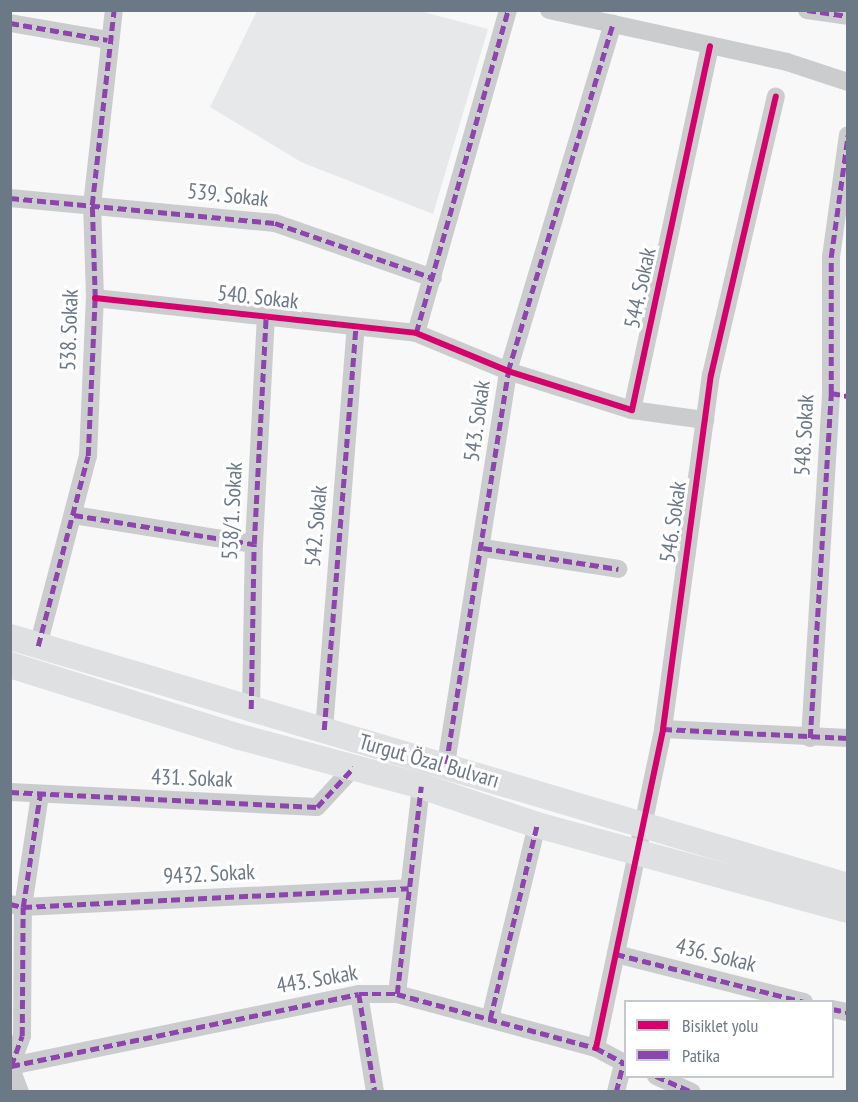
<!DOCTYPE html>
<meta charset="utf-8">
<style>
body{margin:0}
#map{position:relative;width:858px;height:1102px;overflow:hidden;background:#f8f8f8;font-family:"PT Sans Narrow",sans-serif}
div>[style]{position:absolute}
.built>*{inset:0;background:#e7e8e9}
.street>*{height:18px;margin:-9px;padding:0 9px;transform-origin:9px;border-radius:9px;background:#cbccce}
.secondary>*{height:26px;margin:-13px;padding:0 13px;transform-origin:13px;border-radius:13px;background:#dfe0e1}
.quiet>*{height:4.5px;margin-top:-2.25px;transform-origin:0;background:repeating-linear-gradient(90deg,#8e44ad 0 9px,transparent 0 13.5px)}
.cycleway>*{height:6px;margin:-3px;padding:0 3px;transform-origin:3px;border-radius:3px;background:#d6006c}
span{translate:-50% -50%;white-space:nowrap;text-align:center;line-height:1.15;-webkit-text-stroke:6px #fff;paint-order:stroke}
.street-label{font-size:22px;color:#6b7885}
.frame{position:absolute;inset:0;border:12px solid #6b7885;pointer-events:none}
.legend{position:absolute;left:624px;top:1000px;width:210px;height:78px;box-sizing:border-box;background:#fff;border:2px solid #c4c9ce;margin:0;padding:8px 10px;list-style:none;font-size:18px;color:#6b7885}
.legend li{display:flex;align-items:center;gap:12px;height:30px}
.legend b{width:30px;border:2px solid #c4c9ce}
</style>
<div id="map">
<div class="built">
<i style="clip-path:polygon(257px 11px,420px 11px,488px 29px,433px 214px,301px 162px,210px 107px)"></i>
</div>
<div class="street">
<i style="left:549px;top:10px;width:244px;rotate:12.3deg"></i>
<i style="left:787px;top:62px;width:64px;rotate:18.2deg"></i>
<i style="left:807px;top:10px;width:41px;rotate:8.3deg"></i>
<i style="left:10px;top:23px;width:99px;rotate:9.8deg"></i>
<i style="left:10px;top:198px;width:266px;rotate:5.4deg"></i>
<i style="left:275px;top:223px;width:167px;rotate:19.2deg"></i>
<i style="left:95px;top:298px;width:323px;rotate:6.2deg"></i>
<i style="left:416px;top:333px;width:100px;rotate:22.4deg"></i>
<i style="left:508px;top:371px;width:130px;rotate:17.5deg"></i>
<i style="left:632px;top:410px;width:372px;rotate:-77.9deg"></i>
<i style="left:416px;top:333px;width:336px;rotate:-74.1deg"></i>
<i style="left:632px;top:410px;width:74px;rotate:7.8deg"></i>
<i style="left:74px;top:515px;width:182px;rotate:9.2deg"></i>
<i style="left:483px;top:548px;width:137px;rotate:8.8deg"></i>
<i style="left:38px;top:646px;width:196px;rotate:-75.3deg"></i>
<i style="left:88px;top:456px;width:158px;rotate:-87.5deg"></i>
<i style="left:95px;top:298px;width:93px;rotate:-91.8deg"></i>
<i style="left:92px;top:205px;width:196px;rotate:-83.6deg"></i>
<i style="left:251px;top:709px;width:165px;rotate:-89deg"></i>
<i style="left:254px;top:544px;width:229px;rotate:-87deg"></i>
<i style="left:663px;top:729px;width:185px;rotate:2.8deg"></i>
<i style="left:324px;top:730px;width:404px;rotate:-85.5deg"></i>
<i style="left:810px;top:738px;width:346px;rotate:-86.5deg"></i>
<i style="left:831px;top:393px;width:136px;rotate:-90deg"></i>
<i style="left:831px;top:257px;width:123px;rotate:-82.1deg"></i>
<i style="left:446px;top:764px;width:398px;rotate:-81deg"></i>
<i style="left:508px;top:371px;width:363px;rotate:-73.2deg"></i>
<i style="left:10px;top:792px;width:307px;rotate:2.8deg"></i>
<i style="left:317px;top:807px;width:54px;rotate:-47.2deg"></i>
<i style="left:10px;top:904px;width:13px;rotate:13deg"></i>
<i style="left:23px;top:907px;width:386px;rotate:-2.8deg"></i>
<i style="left:616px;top:954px;width:194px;rotate:14.3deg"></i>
<i style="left:359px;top:994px;width:99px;rotate:80.7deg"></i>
<i style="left:397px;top:994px;width:209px;rotate:-83.4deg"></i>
<i style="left:832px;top:1009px;width:16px;rotate:11deg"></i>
<i style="left:490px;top:1019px;width:200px;rotate:-76.4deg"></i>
<i style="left:596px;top:1048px;width:326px;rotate:-78.1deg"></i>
<i style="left:663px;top:729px;width:357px;rotate:-82.3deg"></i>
<i style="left:711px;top:375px;width:286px;rotate:-76.9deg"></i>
<i style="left:10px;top:1066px;width:28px;rotate:69deg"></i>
<i style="left:11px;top:1066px;width:355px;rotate:-11.7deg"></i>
<i style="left:359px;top:994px;width:38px"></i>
<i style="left:397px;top:994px;width:206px;rotate:15.2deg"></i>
<i style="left:596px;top:1048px;width:34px;rotate:28deg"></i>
<i style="left:11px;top:1066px;width:32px;rotate:-70deg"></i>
<i style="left:22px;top:1036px;width:129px;rotate:-89.6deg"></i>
<i style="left:23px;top:907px;width:114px;rotate:-81.4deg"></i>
<i style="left:656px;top:1076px;width:39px;rotate:24deg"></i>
<i style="left:616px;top:1092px;width:30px;rotate:-76deg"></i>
</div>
<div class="secondary">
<i style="left:10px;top:637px;width:874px;rotate:16.55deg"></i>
<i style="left:10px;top:665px;width:241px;rotate:17.4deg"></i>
<i style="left:240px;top:737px;width:188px;rotate:15.1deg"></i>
<i style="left:421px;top:786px;width:122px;rotate:18.6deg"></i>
<i style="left:537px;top:825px;width:322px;rotate:15.3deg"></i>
</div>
<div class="quiet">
<i style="left:807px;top:10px;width:41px;rotate:8.3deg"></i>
<i style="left:10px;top:23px;width:99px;rotate:9.8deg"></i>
<i style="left:10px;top:198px;width:266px;rotate:5.4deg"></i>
<i style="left:275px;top:223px;width:167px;rotate:19.2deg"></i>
<i style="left:416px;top:333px;width:336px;rotate:-74.1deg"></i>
<i style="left:831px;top:393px;width:17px;rotate:10deg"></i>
<i style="left:74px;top:515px;width:182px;rotate:9.2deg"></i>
<i style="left:483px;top:548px;width:137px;rotate:8.8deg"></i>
<i style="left:38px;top:646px;width:196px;rotate:-75.3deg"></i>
<i style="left:88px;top:456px;width:158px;rotate:-87.5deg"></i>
<i style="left:95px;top:298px;width:93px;rotate:-91.8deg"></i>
<i style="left:92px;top:205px;width:196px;rotate:-83.6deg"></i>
<i style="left:251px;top:709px;width:165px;rotate:-89deg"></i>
<i style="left:254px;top:544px;width:229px;rotate:-87deg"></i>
<i style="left:663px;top:729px;width:185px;rotate:2.8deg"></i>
<i style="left:324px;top:730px;width:404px;rotate:-85.5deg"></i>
<i style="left:810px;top:738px;width:346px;rotate:-86.5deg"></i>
<i style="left:831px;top:393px;width:136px;rotate:-90deg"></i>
<i style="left:831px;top:257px;width:123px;rotate:-82.1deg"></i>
<i style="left:446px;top:764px;width:398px;rotate:-81deg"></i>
<i style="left:508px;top:371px;width:363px;rotate:-73.2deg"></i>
<i style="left:10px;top:792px;width:307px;rotate:2.8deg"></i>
<i style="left:317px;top:807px;width:54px;rotate:-47.2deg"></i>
<i style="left:10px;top:904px;width:13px;rotate:13deg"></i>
<i style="left:23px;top:907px;width:386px;rotate:-2.8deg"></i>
<i style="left:616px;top:954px;width:194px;rotate:14.3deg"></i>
<i style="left:359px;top:994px;width:99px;rotate:80.7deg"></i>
<i style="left:397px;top:994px;width:209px;rotate:-83.4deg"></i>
<i style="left:832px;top:1009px;width:16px;rotate:11deg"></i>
<i style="left:490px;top:1019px;width:200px;rotate:-76.4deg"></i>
<i style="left:11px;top:1066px;width:355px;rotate:-11.7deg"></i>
<i style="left:359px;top:994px;width:38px"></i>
<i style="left:397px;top:994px;width:206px;rotate:15.2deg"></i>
<i style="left:596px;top:1048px;width:34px;rotate:28deg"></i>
<i style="left:11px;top:1066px;width:32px;rotate:-70deg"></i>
<i style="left:22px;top:1036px;width:129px;rotate:-89.6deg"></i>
<i style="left:23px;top:907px;width:114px;rotate:-81.4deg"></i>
<i style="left:656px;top:1076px;width:39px;rotate:24deg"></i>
<i style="left:616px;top:1092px;width:30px;rotate:-76deg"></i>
</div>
<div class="cycleway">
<i style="left:95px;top:298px;width:323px;rotate:6.2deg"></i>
<i style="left:416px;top:333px;width:100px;rotate:22.4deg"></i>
<i style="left:508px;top:371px;width:130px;rotate:17.5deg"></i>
<i style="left:632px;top:410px;width:372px;rotate:-77.9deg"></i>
<i style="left:596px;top:1048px;width:326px;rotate:-78.1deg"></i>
<i style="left:663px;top:729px;width:357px;rotate:-82.3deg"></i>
<i style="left:711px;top:375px;width:286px;rotate:-76.9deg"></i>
</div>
<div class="street-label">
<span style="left:228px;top:195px;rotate:6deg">539. Sokak</span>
<span style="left:640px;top:288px;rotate:-78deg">544. Sokak</span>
<span style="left:258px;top:297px;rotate:6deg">540. Sokak</span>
<span style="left:69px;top:330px;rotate:-88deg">538. Sokak</span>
<span style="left:477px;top:421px;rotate:-82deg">543. Sokak</span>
<span style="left:804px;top:435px;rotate:-87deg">548. Sokak</span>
<span style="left:232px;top:511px;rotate:-87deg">538/1. Sokak</span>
<span style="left:673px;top:522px;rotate:-82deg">546. Sokak</span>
<span style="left:316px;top:526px;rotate:-85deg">542. Sokak</span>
<span style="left:429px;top:761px;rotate:16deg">Turgut Özal Bulvarı</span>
<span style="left:192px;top:778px;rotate:2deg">431. Sokak</span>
<span style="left:209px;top:874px;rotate:-3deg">9432. Sokak</span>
<span style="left:716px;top:955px;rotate:14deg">436. Sokak</span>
<span style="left:317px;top:979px;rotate:-10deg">443. Sokak</span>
</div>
<div class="frame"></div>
<ul class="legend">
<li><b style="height:8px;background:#d6006c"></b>Bisiklet yolu</li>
<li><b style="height:8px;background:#8e44ad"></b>Patika</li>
</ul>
</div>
